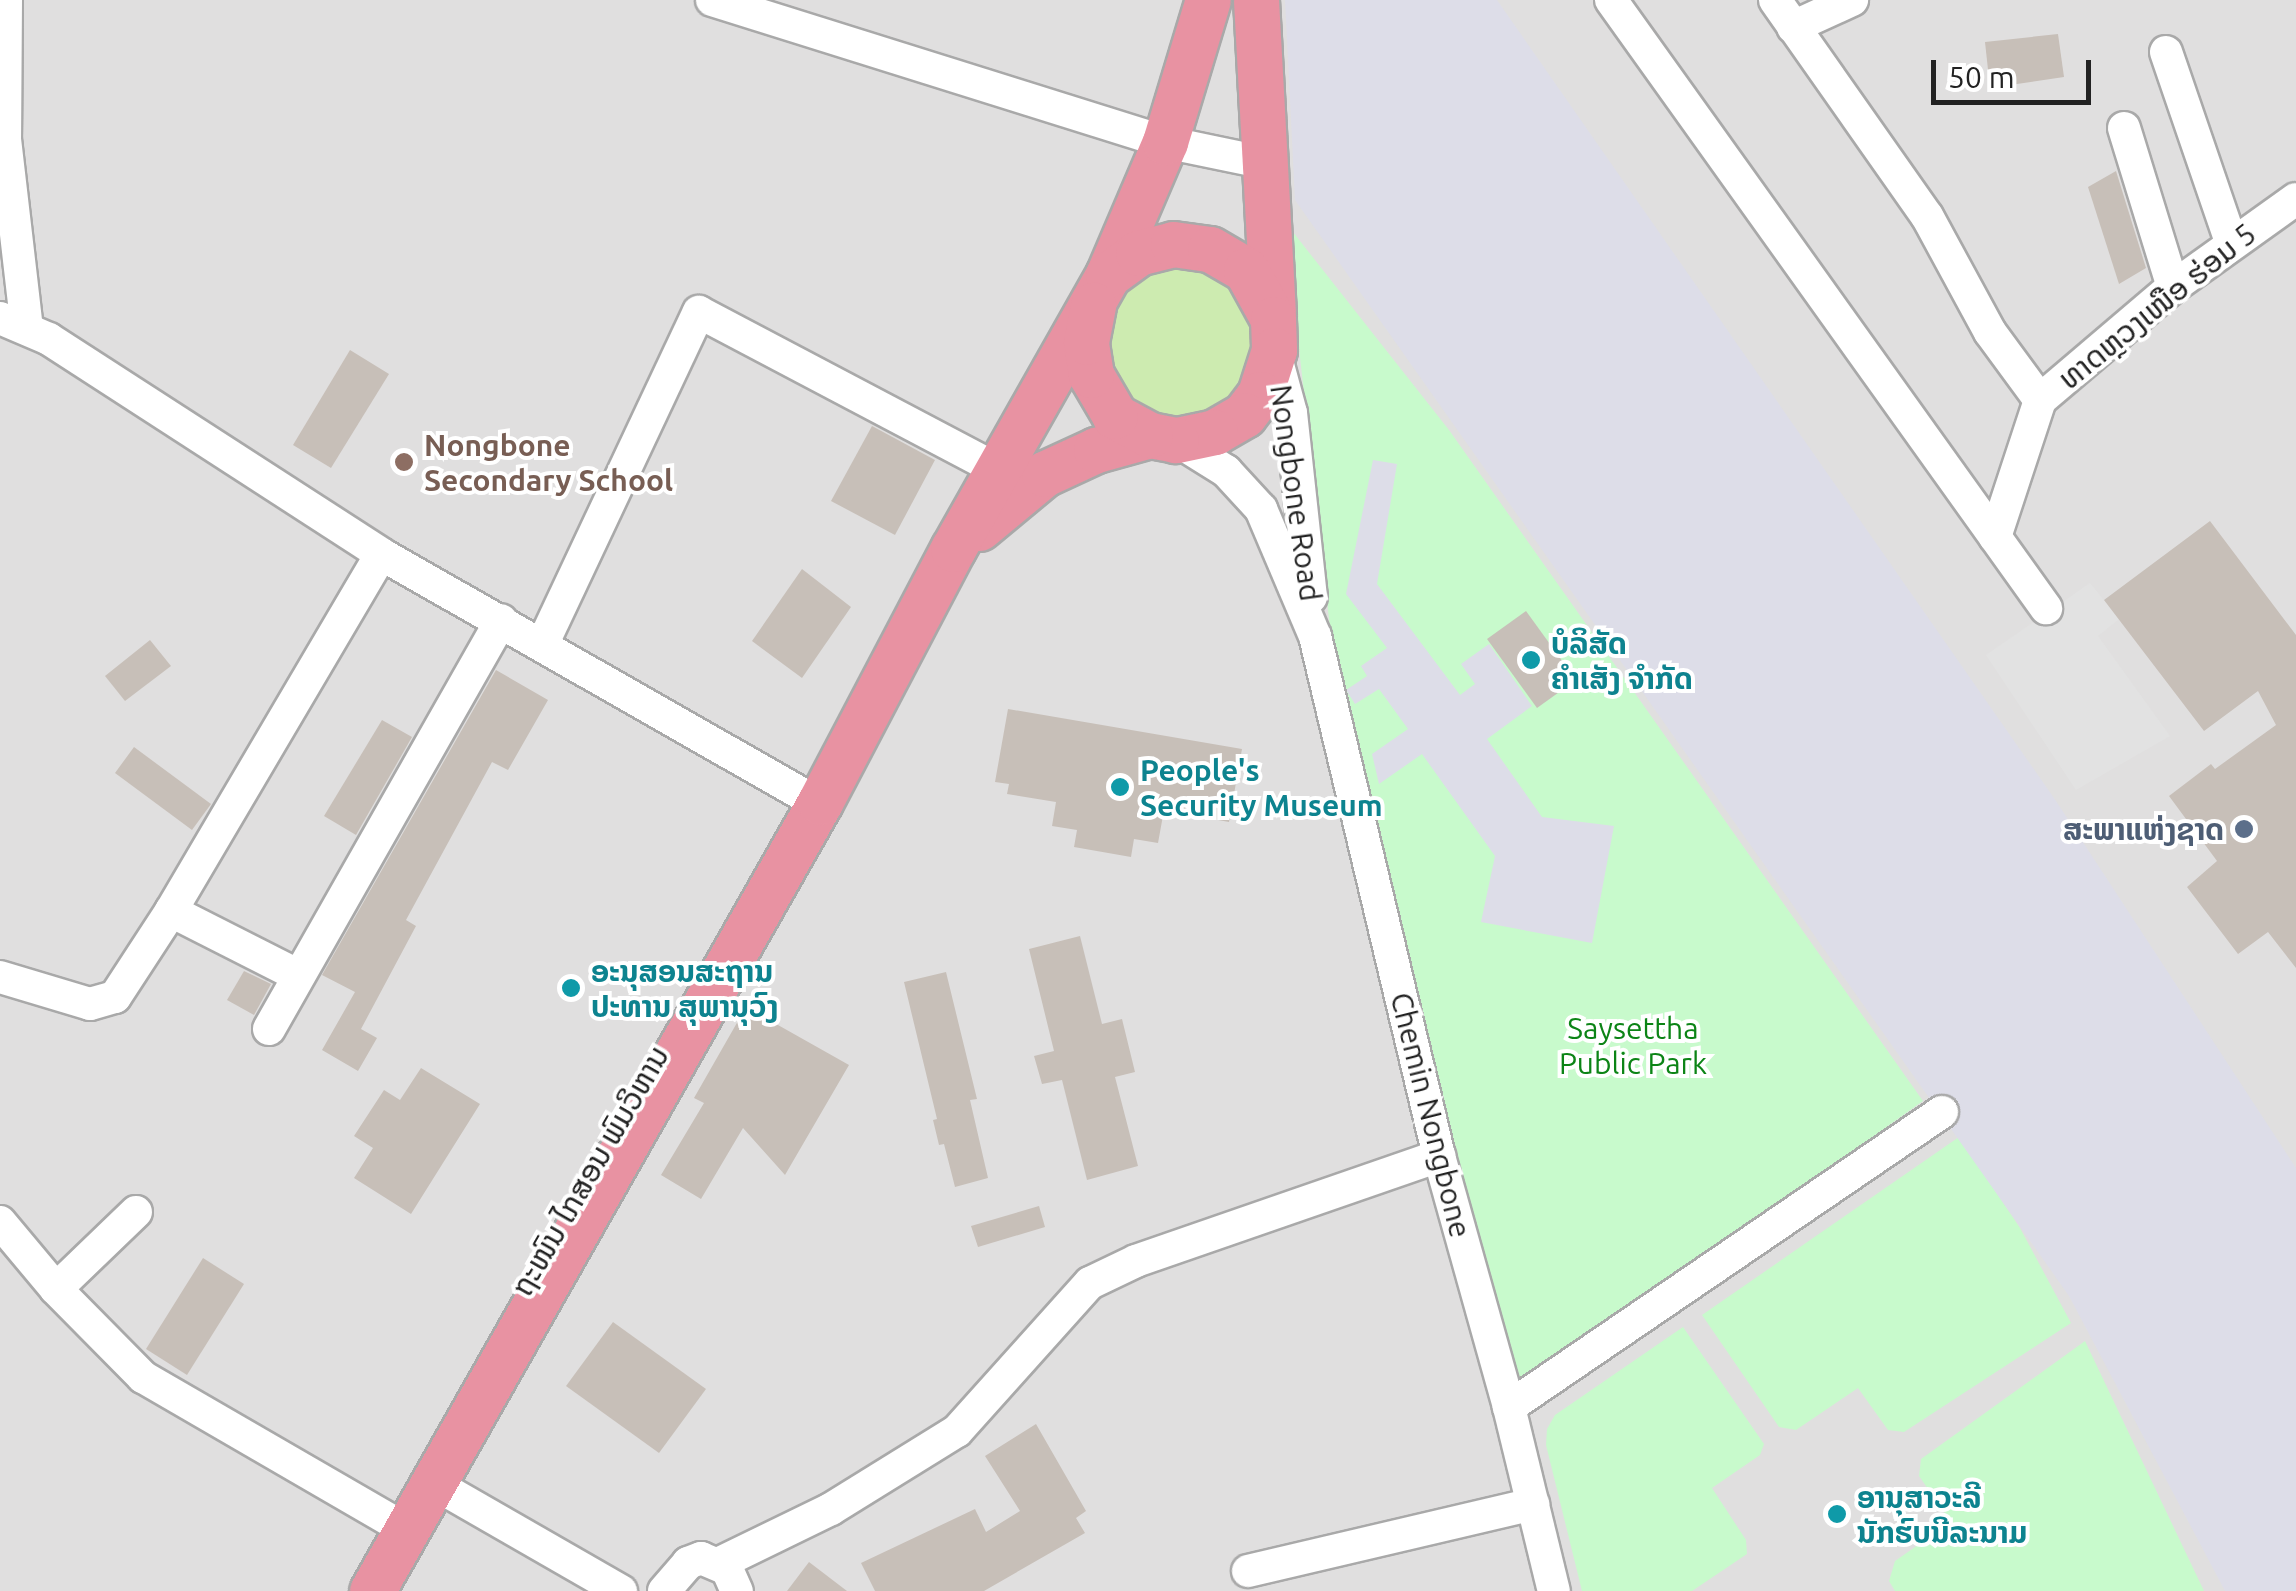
<!DOCTYPE html>
<meta charset="utf-8">
<style>
body{margin:0}
#map{position:relative;width:2296px;height:1591px;overflow:hidden;background:#f2efe9;font-family:Ubuntu,"Noto Sans Lao",sans-serif}
div>[style]{position:absolute}
.residential>*{inset:0;background:#e0dfdf}
.grass>*{inset:0;background:#cdebb0}
.park>*{inset:0;background:#c8facc}
.parking>*{inset:0;background:#e2e2e2}
.plaza>*{inset:0;background:#dddde8}
.building>*{inset:0;background:#c7bfb8}
.roads{filter:drop-shadow(2px 0 #a9a9a9) drop-shadow(-2px 0 #a9a9a9) drop-shadow(0 2px #a9a9a9) drop-shadow(0 -2px #a9a9a9)}
.minor>*{height:32px;margin:-16px;padding:0 16px;transform-origin:16px;border-radius:16px;background:#fff}
.highway>*{height:45px;margin:-22.5px;padding:0 22.5px;transform-origin:22.5px;border-radius:22.5px;background:#e892a2}
.dots>*{width:28px;height:28px;translate:-50% -50%;box-sizing:border-box;border:5px solid #fff;border-radius:50%}
span{translate:-50% -50%;white-space:nowrap;text-align:center;line-height:1.15;-webkit-text-stroke:8px #fff;paint-order:stroke}
.street-label{font-size:30px;color:#222}
.education-label{font-size:30px;color:#785e54;font-weight:700}
.left{translate:0 -50%;text-align:left}
.culture-label{font-size:30px;color:#0d838f;font-weight:700}
.service-label{font-size:30px;color:#4e5e75;font-weight:700}
.right{translate:-100% -50%;text-align:right}
.park-label{font-size:30px;color:#0c8416}
.scale{position:absolute;left:1931px;top:60px;width:160px;height:45px;box-sizing:border-box;border:5px solid #222;border-top:0;padding-left:12px;font-size:30px;line-height:35px;white-space:nowrap;color:#222;-webkit-text-stroke:8px #fff;paint-order:stroke}
</style>
<div id="map">
<div class="residential">
<i style="clip-path:polygon(0 0,2296px 0,2296px 1591px,0 1591px)"></i>
</div>
<div class="grass">
<i style="clip-path:polygon(1142px 259px,1244px 275px,1268px 354px,1216px 425px,1122px 414px,1099px 310px)"></i>
</div>
<div class="park">
<i style="clip-path:polygon(1285px 222px,1449px 430px,1923px 1101px,1516px 1390px,1446px 1146px,1335px 673px)"></i>
<i style="clip-path:polygon(1959px 1137px,2020px 1228px,2071px 1323px,1904px 1432px,1888px 1430px,1858px 1388px,1796px 1430px,1779px 1427px,1702px 1315px)"></i>
<i style="clip-path:polygon(1683px 1327px,1764px 1444px,1760px 1455px,1712px 1488px,1746px 1540px,1747px 1554px,1692px 1591px,1582px 1591px,1546px 1445px,1547px 1429px,1555px 1415px)"></i>
<i style="clip-path:polygon(2085px 1341px,2204px 1591px,1895px 1591px,1889px 1581px,1895px 1561px,1951px 1522px,1919px 1476px,1921px 1459px)"></i>
</div>
<div class="parking">
<i style="clip-path:polygon(2090px 583px,2119px 619px,2098px 636px,2170px 736px,2076px 790px,1986px 655px)"></i>
</div>
<div class="plaza">
<i style="clip-path:polygon(1285px 0,1497px 0,2056px 801px,2296px 1168px,2296px 1591px,2225px 1591px,2069px 1296px,1295px 200px)"></i>
<i style="clip-path:polygon(1373px 460px,1397px 464px,1377px 584px,1460px 695px,1475px 684px,1461px 664px,1489px 644px,1532px 706px,1487px 739px,1542px 817px,1614px 826px,1592px 943px,1481px 922px,1495px 856px,1422px 754px,1379px 784px,1372px 754px,1408px 729px,1379px 689px,1355px 704px,1346px 690px,1367px 676px,1361px 666px,1387px 648px,1346px 594px)"></i>
</div>
<div class="building">
<i style="clip-path:polygon(2058px 34px,2064px 77px,1990px 88px,1985px 42px)"></i>
<i style="clip-path:polygon(2116px 171px,2146px 268px,2119px 284px,2088px 187px)"></i>
<i style="clip-path:polygon(350px 350px,389px 374px,331px 468px,293px 445px)"></i>
<i style="clip-path:polygon(872px 426px,935px 460px,895px 535px,831px 501px)"></i>
<i style="clip-path:polygon(2210px 521px,2296px 635px,2296px 968px,2268px 932px,2238px 954px,2187px 887px,2217px 861px,2169px 796px,2211px 764px,2215px 769px,2276px 725px,2258px 691px,2204px 731px,2104px 600px)"></i>
<i style="clip-path:polygon(802px 569px,851px 607px,802px 678px,752px 641px)"></i>
<i style="clip-path:polygon(1526px 611px,1576px 680px,1537px 708px,1487px 639px)"></i>
<i style="clip-path:polygon(150px 640px,171px 666px,125px 701px,105px 676px)"></i>
<i style="clip-path:polygon(496px 670px,548px 700px,508px 770px,492px 762px,406px 920px,416px 926px,361px 1029px,377px 1038px,358px 1071px,322px 1050px,355px 992px,322px 975px)"></i>
<i style="clip-path:polygon(1008px 709px,1242px 749px,1229px 822px,1164px 810px,1158px 843px,1134px 839px,1131px 857px,1074px 847px,1077px 830px,1052px 826px,1056px 802px,1007px 794px,1009px 784px,995px 782px)"></i>
<i style="clip-path:polygon(382px 720px,412px 737px,356px 835px,324px 816px)"></i>
<i style="clip-path:polygon(134px 747px,211px 804px,192px 830px,115px 773px)"></i>
<i style="clip-path:polygon(1080px 936px,1102px 1024px,1122px 1019px,1135px 1072px,1115px 1077px,1138px 1166px,1087px 1180px,1062px 1080px,1042px 1084px,1034px 1056px,1054px 1051px,1029px 949px)"></i>
<i style="clip-path:polygon(244px 971px,271px 984px,254px 1015px,227px 1000px)"></i>
<i style="clip-path:polygon(946px 972px,977px 1099px,970px 1100px,988px 1178px,955px 1187px,944px 1144px,939px 1145px,933px 1120px,937px 1119px,904px 982px)"></i>
<i style="clip-path:polygon(746px 1007px,849px 1065px,785px 1175px,743px 1128px,701px 1199px,661px 1175px,704px 1103px,694px 1098px)"></i>
<i style="clip-path:polygon(421px 1068px,480px 1104px,411px 1214px,354px 1178px,373px 1148px,354px 1136px,384px 1090px,400px 1100px)"></i>
<i style="clip-path:polygon(1039px 1206px,1045px 1227px,978px 1247px,971px 1226px)"></i>
<i style="clip-path:polygon(203px 1258px,244px 1284px,187px 1375px,146px 1349px)"></i>
<i style="clip-path:polygon(613px 1322px,706px 1389px,659px 1453px,566px 1386px)"></i>
<i style="clip-path:polygon(1036px 1424px,1086px 1511px,1076px 1518px,1085px 1533px,984px 1591px,875px 1591px,861px 1563px,975px 1509px,986px 1532px,1020px 1511px,985px 1456px)"></i>
<i style="clip-path:polygon(809px 1562px,847px 1591px,787px 1591px)"></i>
</div>
<div class="roads">
<div class="minor">
<i style="left:6px;top:0;width:139px;rotate:90.4deg"></i>
<i style="left:5px;top:139px;width:191px;rotate:83.4deg"></i>
<i style="left:712px;top:0;width:475px;rotate:17.4deg"></i>
<i style="left:1165px;top:142px;width:99px;rotate:11.7deg"></i>
<i style="left:1611px;top:0;width:748px;rotate:54.42deg"></i>
<i style="left:1775px;top:0;width:264px;rotate:54.9deg"></i>
<i style="left:1927px;top:216px;width:132px;rotate:61.5deg"></i>
<i style="left:1990px;top:332px;width:84px;rotate:53.7deg"></i>
<i style="left:1793px;top:27px;width:65px;rotate:-24.6deg"></i>
<i style="left:2166px;top:52px;width:201px;rotate:71.1deg"></i>
<i style="left:2124px;top:128px;width:166px;rotate:72.9deg"></i>
<i style="left:0;top:318px;width:53px;rotate:23.2deg"></i>
<i style="left:49px;top:339px;width:396px;rotate:32.9deg"></i>
<i style="left:381px;top:554px;width:486px;rotate:29.7deg"></i>
<i style="left:1274px;top:350px;width:65px;rotate:74.9deg"></i>
<i style="left:1291px;top:413px;width:185px;rotate:83.8deg"></i>
<i style="left:1176px;top:440px;width:59px;rotate:31.8deg"></i>
<i style="left:1226px;top:471px;width:52px;rotate:47.4deg"></i>
<i style="left:1261px;top:509px;width:138px;rotate:67deg"></i>
<i style="left:1315px;top:636px;width:535px;rotate:76.59deg"></i>
<i style="left:1439px;top:1156px;width:261px;rotate:74.4deg"></i>
<i style="left:1509px;top:1407px;width:189px;rotate:76.3deg"></i>
<i style="left:1995px;top:537px;width:144px;rotate:-71.8deg"></i>
<i style="left:2040px;top:400px;width:175px;rotate:-40.4deg"></i>
<i style="left:2173px;top:287px;width:151px;rotate:-35.6deg"></i>
<i style="left:543px;top:643px;width:366px;rotate:-64.8deg"></i>
<i style="left:699px;top:312px;width:340px;rotate:27.8deg"></i>
<i style="left:171px;top:911px;width:141px;rotate:26.9deg"></i>
<i style="left:0;top:977px;width:94px;rotate:16.7deg"></i>
<i style="left:90px;top:1004px;width:26px;rotate:-16deg"></i>
<i style="left:115px;top:997px;width:103px;rotate:-56.9deg"></i>
<i style="left:171px;top:911px;width:414px;rotate:-59.5deg"></i>
<i style="left:269px;top:1029px;width:470px;rotate:-60.4deg"></i>
<i style="left:0;top:1222px;width:87px;rotate:50.1deg"></i>
<i style="left:56px;top:1289px;width:124px;rotate:45.3deg"></i>
<i style="left:143px;top:1377px;width:287px;rotate:30.1deg"></i>
<i style="left:56px;top:1289px;width:111px;rotate:-43.9deg"></i>
<i style="left:1509px;top:1407px;width:524px;rotate:-34.27deg"></i>
<i style="left:433px;top:1483px;width:217px;rotate:29.9deg"></i>
<i style="left:718px;top:1564px;width:126px;rotate:-26deg"></i>
<i style="left:831px;top:1509px;width:148px;rotate:-31.8deg"></i>
<i style="left:957px;top:1431px;width:199px;rotate:-48.1deg"></i>
<i style="left:1090px;top:1283px;width:51px;rotate:-25.6deg"></i>
<i style="left:1136px;top:1261px;width:321px;rotate:-19.1deg"></i>
<i style="left:1248px;top:1571px;width:293px;rotate:-13.2deg"></i>
<i style="left:664px;top:1591px;width:37px;rotate:-49deg"></i>
<i style="left:688px;top:1563px;width:14px;rotate:-21deg"></i>
<i style="left:701px;top:1558px;width:28px;rotate:23deg"></i>
<i style="left:727px;top:1569px;width:24px;rotate:66deg"></i>
</div>
<div class="highway">
<i style="left:1256px;top:0;width:312px;rotate:86.9deg"></i>
<i style="left:1108px;top:275px;width:145px;rotate:-66.8deg"></i>
<i style="left:1165px;top:142px;width:148px;rotate:-73.2deg"></i>
<i style="left:979px;top:528px;width:85px;rotate:-39.7deg"></i>
<i style="left:1044px;top:474px;width:57px;rotate:-24.8deg"></i>
<i style="left:1096px;top:450px;width:56px;rotate:-15.5deg"></i>
<i style="left:372px;top:1591px;width:907px;rotate:-60.41deg"></i>
<i style="left:820px;top:802px;width:286px;rotate:-62.3deg"></i>
<i style="left:953px;top:549px;width:315px;rotate:-60.5deg"></i>
<i style="left:1108px;top:275px;width:37px;rotate:-36deg"></i>
<i style="left:1138px;top:253px;width:36px;rotate:-14deg"></i>
<i style="left:1173px;top:244px;width:37px;rotate:8deg"></i>
<i style="left:1210px;top:249px;width:42px;rotate:30.3deg"></i>
<i style="left:1246px;top:270px;width:56px;rotate:61.1deg"></i>
<i style="left:1273px;top:319px;width:31px;rotate:88deg"></i>
<i style="left:1274px;top:350px;width:46px;rotate:107.7deg"></i>
<i style="left:1260px;top:394px;width:26px;rotate:127deg"></i>
<i style="left:1244px;top:415px;width:34px;rotate:150deg"></i>
<i style="left:1215px;top:432px;width:40px;rotate:168deg"></i>
<i style="left:1176px;top:440px;width:26px;rotate:-169deg"></i>
<i style="left:1150px;top:435px;width:40px;rotate:-152deg"></i>
<i style="left:1115px;top:416px;width:48px;rotate:-120.3deg"></i>
<i style="left:1091px;top:375px;width:33px;rotate:-99deg"></i>
<i style="left:1086px;top:342px;width:38px;rotate:-79deg"></i>
</div>
</div>
<div class="dots">
<i style="left:404px;top:462px;background:#8d6e63"></i>
<i style="left:1531px;top:660px;background:#0f9aa8"></i>
<i style="left:1120px;top:787px;background:#0f9aa8"></i>
<i style="left:2244px;top:829px;background:#5c6f8a"></i>
<i style="left:571px;top:988px;background:#0f9aa8"></i>
<i style="left:1837px;top:1514px;background:#0f9aa8"></i>
</div>
<div class="street-label">
<span style="left:2157px;top:306px;rotate:-39deg">ທາດຫຼວງເໜືອ ຮ່ອມ 5</span>
<span style="left:1296px;top:493px;rotate:82deg">Nongbone Road</span>
<span style="left:1431px;top:1115px;rotate:76deg">Chemin Nongbone</span>
<span style="left:590px;top:1171px;rotate:-60deg">ຖະໜົນ ໄກສອນ ພົມວິຫານ</span>
</div>
<div class="education-label">
<span class="left" style="left:424px;top:462px">Nongbone<br>Secondary School</span>
</div>
<div class="culture-label">
<span class="left" style="left:1551px;top:660px">ບໍລິສັດ<br>ຄຳເສັງ ຈຳກັດ</span>
<span class="left" style="left:1140px;top:787px">People's<br>Security Museum</span>
<span class="left" style="left:591px;top:988px">ອະນຸສອນສະຖານ<br>ປະທານ ສຸພານຸວົງ</span>
<span class="left" style="left:1857px;top:1514px">ອານຸສາວະລີ<br>ນັກຮົບນີລະນາມ</span>
</div>
<div class="service-label">
<span class="right" style="left:2224px;top:829px">ສະພາແຫ່ງຊາດ</span>
</div>
<div class="park-label">
<span style="left:1633px;top:1045px">Saysettha<br>Public Park</span>
</div>
<div class="scale">50 m</div>
</div>
